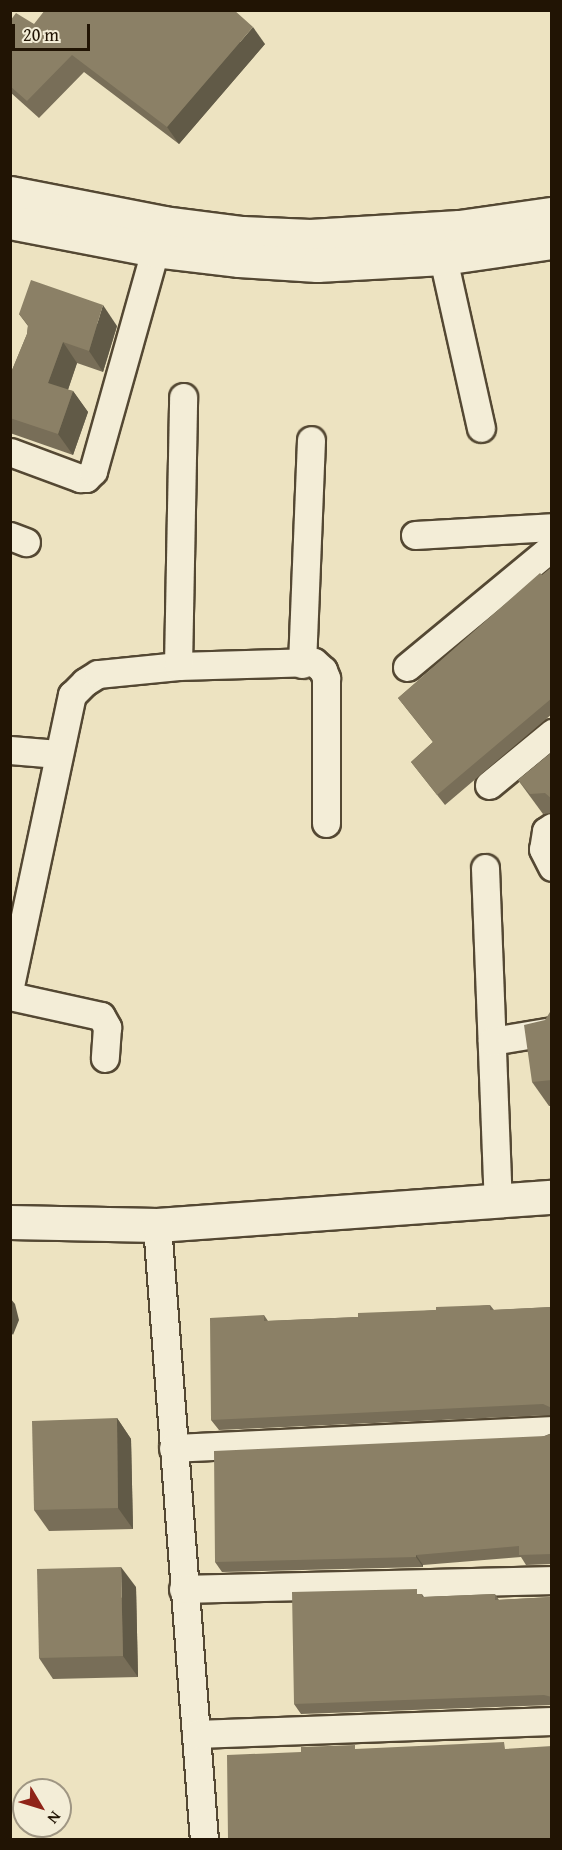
<!DOCTYPE html>
<style>
body{margin:0}
#map{position:relative;width:562px;height:1850px;overflow:hidden;background:#ede3c1;font-family:"Gentium Book Plus",serif}
div>[style]{position:absolute}
.roads{filter:drop-shadow(2px 0 #544833) drop-shadow(-2px 0 #544833) drop-shadow(0 2px #544833) drop-shadow(0 -2px #544833)}
.minor>*{height:27px;margin:-13.5px;padding:0 13.5px;transform-origin:13.5px;border-radius:13.5px;background:#f3edd7}
.tertiary>*{height:33px;margin:-16.5px;padding:0 16.5px;transform-origin:16.5px;border-radius:16.5px;background:#f3edd7}
.secondary>*{height:33px;margin:-16.5px;padding:0 16.5px;transform-origin:16.5px;border-radius:16.5px;background:#f3edd7}
.wall>*{inset:0;background:#786e58}
.shaded-wall>*{inset:0;background:#615a47}
.building>*{inset:0;background:#8b8066}
span{translate:-50% -50%;white-space:nowrap;text-align:center;line-height:1.15;-webkit-text-stroke:5px #f3edd7;paint-order:stroke}
.frame{position:absolute;inset:0;border:12px solid #211404;pointer-events:none}
.north{position:absolute;left:12px;top:1778px;width:60px;height:60px;box-sizing:border-box;background:#f3edd7;border:2px solid #9f9683;border-radius:50%;rotate:128deg;font-size:16px;font-weight:700;line-height:24px;text-align:center;color:#211404}
.north::after{content:'';display:block;margin:auto;width:21px;height:27px;background:#8f2418;clip-path:polygon(50% 0,100% 100%,50% 72%,0 100%)}
.scale{position:absolute;left:12px;top:24px;width:78px;height:27px;box-sizing:border-box;border:3px solid #211404;border-top:0;padding-left:8px;font-size:18px;line-height:21px;white-space:nowrap;color:#211404;-webkit-text-stroke:4px #f3edd7;paint-order:stroke}
</style>
<div id="map">
<div class="roads">
<div class="minor">
<i style="left:443px;top:258px;width:174px;rotate:77.4deg"></i>
<i style="left:10px;top:452px;width:75px;rotate:20.4deg"></i>
<i style="left:80px;top:478px;width:6px"></i>
<i style="left:86px;top:478px;width:10px;rotate:-45deg"></i>
<i style="left:93px;top:471px;width:230px;rotate:-74.3deg"></i>
<i style="left:415px;top:535px;width:137px;rotate:-3.3deg"></i>
<i style="left:10px;top:536px;width:17px;rotate:21deg"></i>
<i style="left:302px;top:664px;width:224px;rotate:-87.7deg"></i>
<i style="left:178px;top:666px;width:136px;rotate:-1.7deg"></i>
<i style="left:314px;top:662px;width:12px;rotate:42deg"></i>
<i style="left:323px;top:670px;width:9px;rotate:69deg"></i>
<i style="left:326px;top:678px;width:145px;rotate:90deg"></i>
<i style="left:407px;top:667px;width:188px;rotate:-39.6deg"></i>
<i style="left:10px;top:750px;width:48px;rotate:4.8deg"></i>
<i style="left:489px;top:785px;width:82px;rotate:-39.5deg"></i>
<i style="left:552px;top:827px;width:7px;rotate:146deg"></i>
<i style="left:546px;top:831px;width:18px;rotate:99deg"></i>
<i style="left:543px;top:849px;width:20px;rotate:63deg"></i>
<i style="left:485px;top:868px;width:333px;rotate:87.8deg"></i>
<i style="left:10px;top:986px;width:298px;rotate:-78deg"></i>
<i style="left:72px;top:695px;width:18px;rotate:-45deg"></i>
<i style="left:85px;top:682px;width:15px;rotate:-32deg"></i>
<i style="left:98px;top:674px;width:80px;rotate:-5.7deg"></i>
<i style="left:178px;top:666px;width:269px;rotate:-88.9deg"></i>
<i style="left:10px;top:996px;width:93px;rotate:12.4deg"></i>
<i style="left:101px;top:1016px;width:13px;rotate:61deg"></i>
<i style="left:107px;top:1027px;width:31px;rotate:94deg"></i>
<i style="left:492px;top:1041px;width:61px;rotate:-9.5deg"></i>
<i style="left:157px;top:1225px;width:617px;rotate:85.63deg"></i>
<i style="left:173px;top:1448px;width:378px;rotate:-2.7deg"></i>
<i style="left:183px;top:1589px;width:369px;rotate:-1.4deg"></i>
<i style="left:196px;top:1734px;width:356px;rotate:-2.1deg"></i>
</div>
<div class="tertiary">
<i style="left:10px;top:1222px;width:147px;rotate:1.2deg"></i>
<i style="left:157px;top:1225px;width:396px;rotate:-4.1deg"></i>
</div>
<div class="secondary">
<i style="left:10px;top:193px;width:157px;rotate:11deg"></i>
<i style="left:164px;top:223px;width:79px;rotate:7.3deg"></i>
<i style="left:242px;top:233px;width:68px;rotate:2.5deg"></i>
<i style="left:310px;top:236px;width:149px;rotate:-3.5deg"></i>
<i style="left:459px;top:227px;width:94px;rotate:-8deg"></i>
<i style="left:10px;top:222px;width:148px;rotate:10.9deg"></i>
<i style="left:155px;top:250px;width:85px;rotate:6.8deg"></i>
<i style="left:239px;top:260px;width:78px;rotate:3.7deg"></i>
<i style="left:317px;top:265px;width:126px;rotate:-3.2deg"></i>
<i style="left:443px;top:258px;width:110px;rotate:-8.4deg"></i>
</div>
</div>
<div class="wall">
<i style="clip-path:polygon(10px 21px,34px 24px,265px 44px,179px 144px,84px 72px,39px 118px,10px 92px)"></i>
<i style="clip-path:polygon(19px 314px,117px 326px,103px 372px,77px 363px,68px 390px,73px 391px,88px 412px,73px 455px,10px 433px,10px 375px,27px 334px,28px 326px)"></i>
<i style="clip-path:polygon(552px 567px,552px 714px,445px 805px,411px 762px,433px 742px,398px 698px)"></i>
<i style="clip-path:polygon(552px 752px,552px 813px,543px 814px,518px 780px)"></i>
<i style="clip-path:polygon(552px 1012px,552px 1106px,549px 1106px,532px 1082px)"></i>
<i style="clip-path:polygon(490px 1305px,494px 1310px,552px 1307px,552px 1415px,219px 1430px,211px 1420px,264px 1315px,268px 1321px,358px 1317px)"></i>
<i style="clip-path:polygon(117px 1418px,131px 1439px,133px 1529px,49px 1531px,34px 1510px)"></i>
<i style="clip-path:polygon(552px 1433px,552px 1564px,526px 1565px,521px 1557px,423px 1565px,423px 1567px,222px 1572px,215px 1562px)"></i>
<i style="clip-path:polygon(136px 1587px,138px 1677px,53px 1679px,39px 1658px)"></i>
<i style="clip-path:polygon(421px 1594px,422px 1594px,424px 1597px,495px 1594px,499px 1600px,552px 1597px,552px 1705px,301px 1714px,294px 1704px)"></i>
</div>
<div class="shaded-wall">
<i style="clip-path:polygon(253px 27px,265px 44px,179px 144px,167px 127px)"></i>
<i style="clip-path:polygon(103px 305px,117px 326px,103px 372px,89px 351px)"></i>
<i style="clip-path:polygon(63px 342px,77px 363px,63px 404px,48px 383px)"></i>
<i style="clip-path:polygon(73px 391px,88px 412px,73px 455px,58px 434px)"></i>
<i style="clip-path:polygon(10px 1298px,15px 1304px,19px 1320px,13px 1335px,10px 1331px)"></i>
<i style="clip-path:polygon(117px 1418px,131px 1439px,133px 1529px,118px 1508px)"></i>
<i style="clip-path:polygon(416px 1555px,423px 1565px,423px 1567px,416px 1557px)"></i>
<i style="clip-path:polygon(121px 1567px,136px 1587px,138px 1677px,123px 1656px)"></i>
</div>
<div class="building">
<i style="clip-path:polygon(45px 10px,234px 10px,253px 27px,167px 127px,72px 55px,27px 101px,10px 86px,10px 21px,16px 13px,34px 24px)"></i>
<i style="clip-path:polygon(31px 280px,103px 305px,89px 351px,63px 342px,48px 383px,73px 391px,58px 434px,10px 418px,10px 375px,27px 334px,28px 325px,19px 314px)"></i>
<i style="clip-path:polygon(552px 567px,552px 698px,437px 795px,411px 762px,433px 742px,398px 698px,540px 573px,542px 575px)"></i>
<i style="clip-path:polygon(552px 752px,552px 799px,545px 793px,530px 794px,518px 780px)"></i>
<i style="clip-path:polygon(550px 1012px,552px 1012px,552px 1080px,532px 1082px,524px 1025px,545px 1020px)"></i>
<i style="clip-path:polygon(490px 1305px,490px 1310px,552px 1307px,552px 1408px,543px 1404px,211px 1420px,210px 1318px,264px 1315px,264px 1321px,358px 1317px,358px 1313px,436px 1310px,436px 1307px)"></i>
<i style="clip-path:polygon(117px 1418px,118px 1508px,34px 1510px,32px 1421px)"></i>
<i style="clip-path:polygon(552px 1433px,552px 1554px,519px 1555px,519px 1546px,416px 1555px,416px 1557px,215px 1562px,214px 1451px,545px 1436px)"></i>
<i style="clip-path:polygon(121px 1567px,123px 1656px,39px 1658px,37px 1569px)"></i>
<i style="clip-path:polygon(417px 1589px,417px 1594px,422px 1594px,422px 1597px,495px 1594px,495px 1600px,552px 1597px,552px 1697px,544px 1695px,294px 1704px,292px 1592px)"></i>
<i style="clip-path:polygon(504px 1742px,505px 1749px,552px 1746px,552px 1839px,228px 1839px,227px 1755px,301px 1752px,301px 1747px,355px 1745px,355px 1749px)"></i>
</div>
<div class="frame"></div>
<div class="north">N</div>
<div class="scale">20 m</div>
</div>
